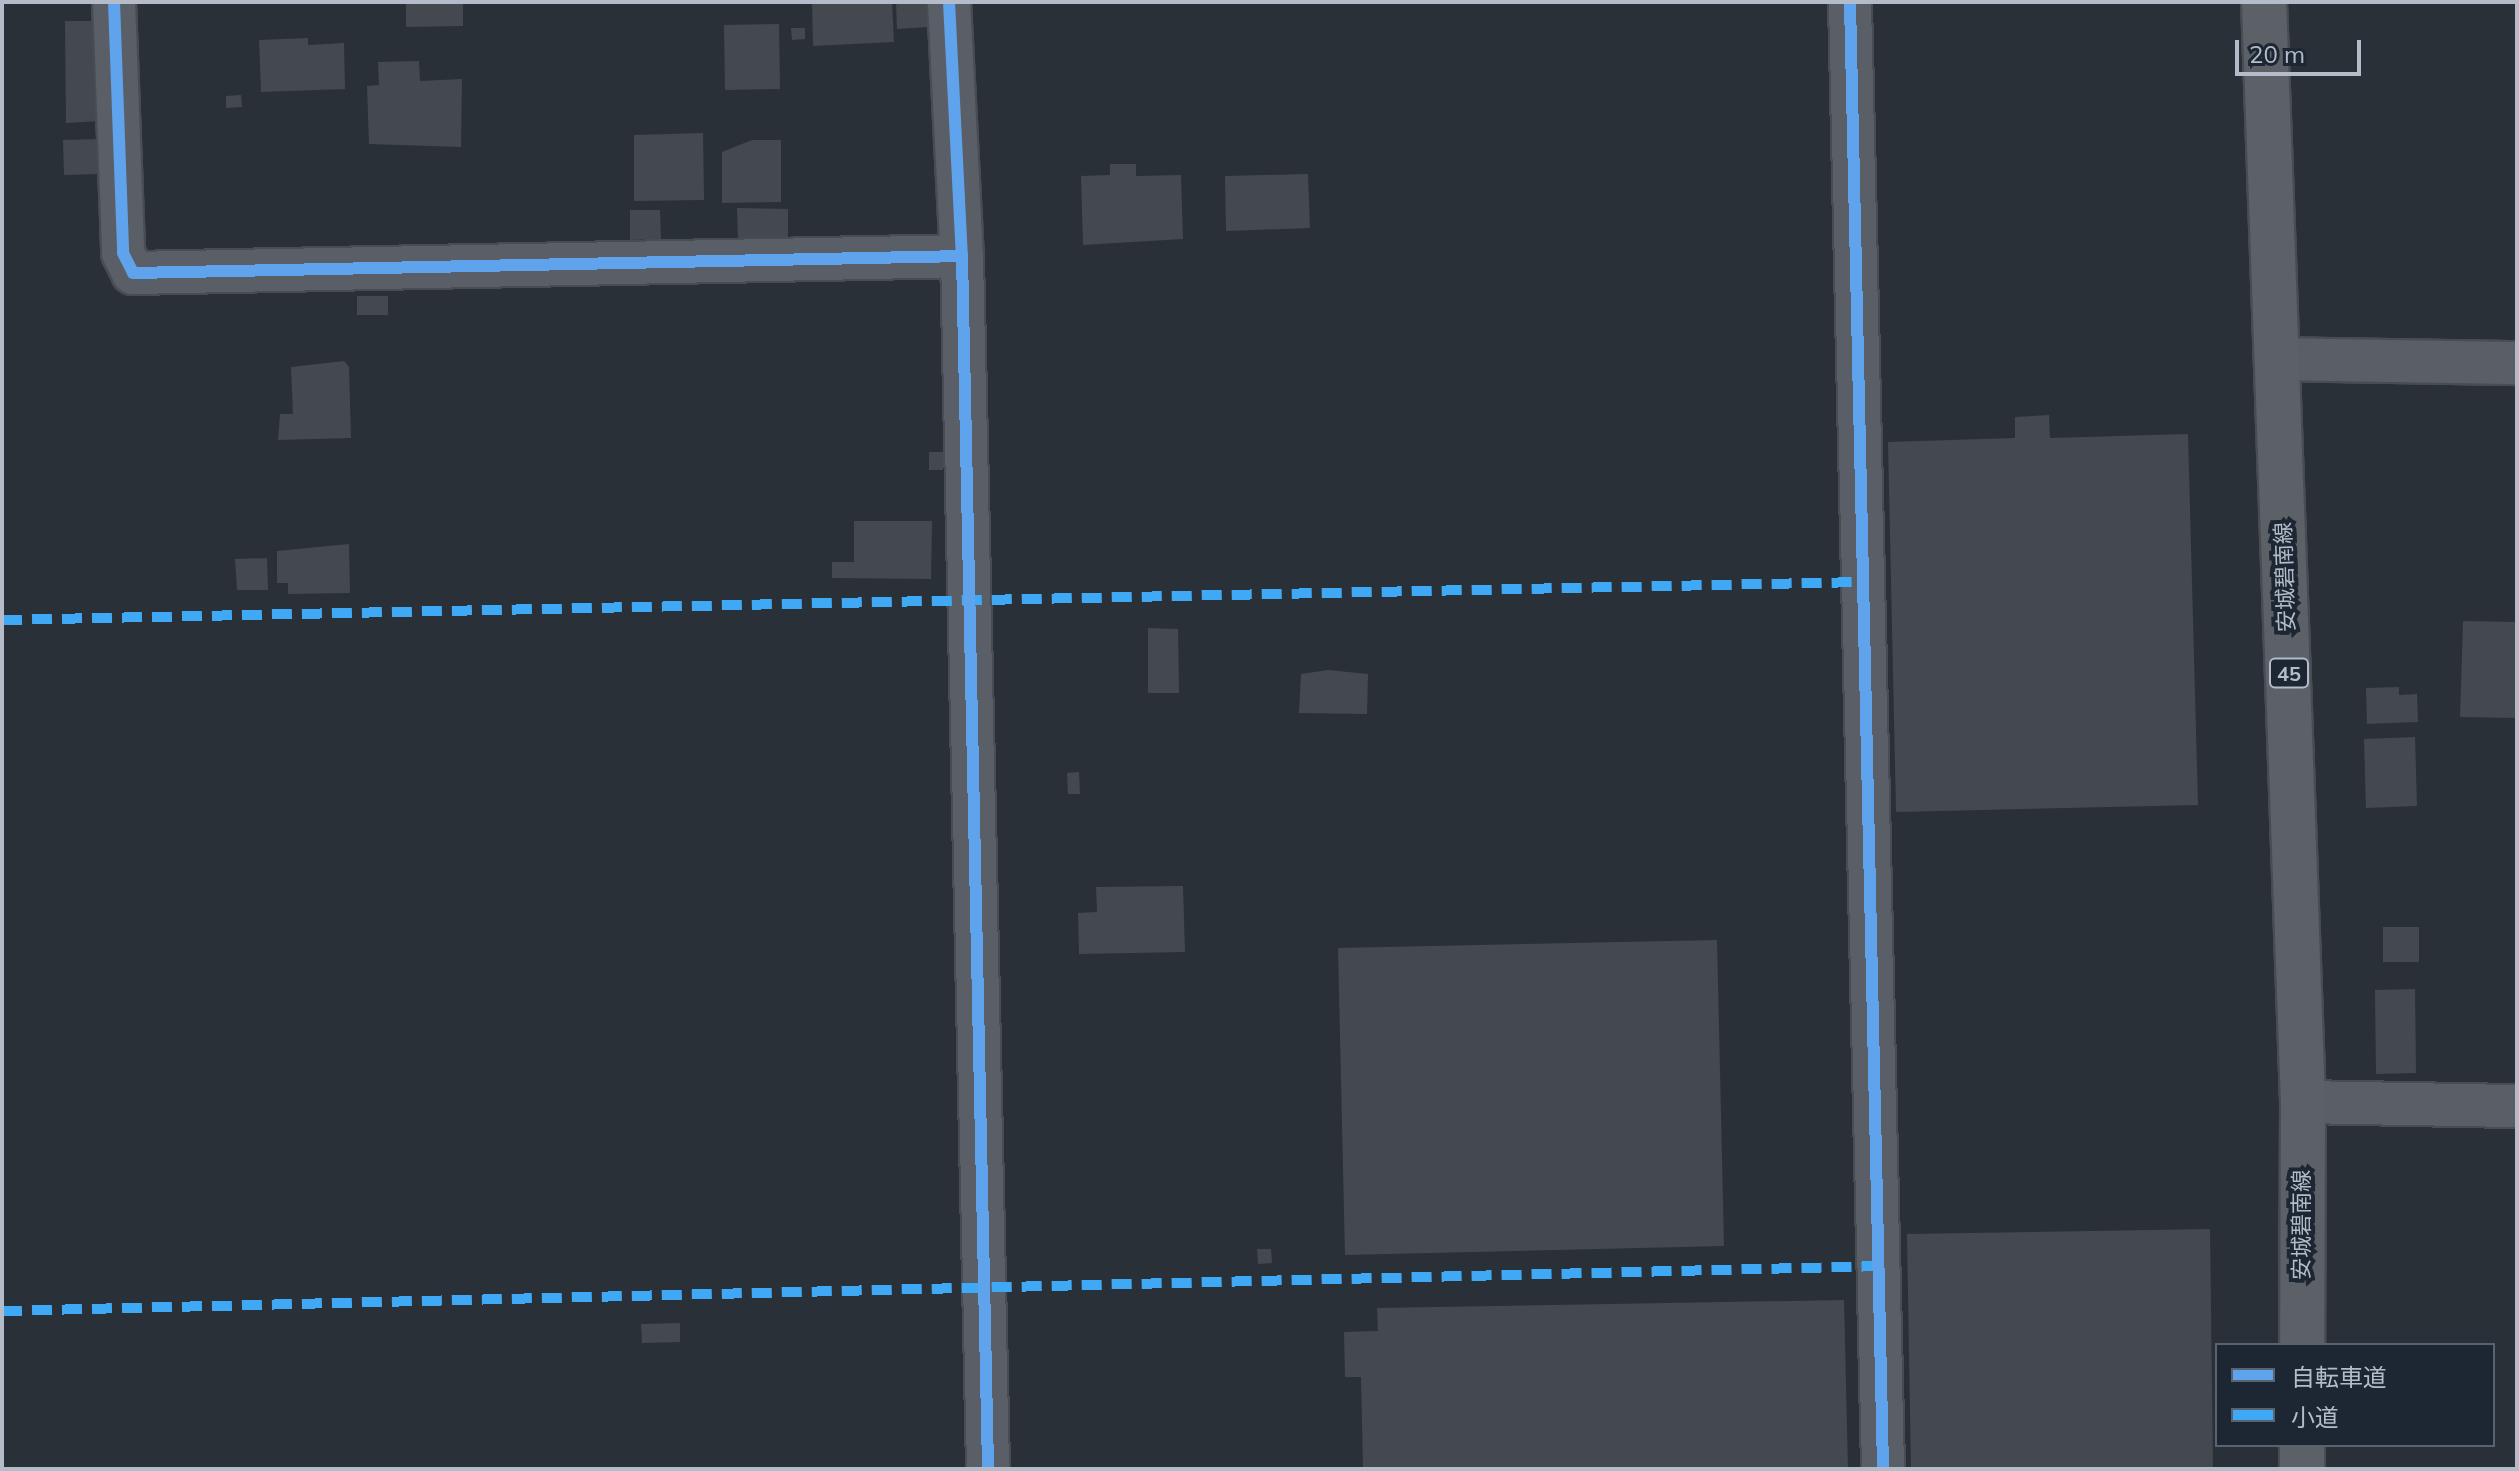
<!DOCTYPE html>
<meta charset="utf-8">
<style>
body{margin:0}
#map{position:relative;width:2519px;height:1471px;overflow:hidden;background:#2a3038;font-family:Mulish,"Noto Sans JP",sans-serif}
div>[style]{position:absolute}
.building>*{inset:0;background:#444950}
.roads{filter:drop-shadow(2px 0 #484c53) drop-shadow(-2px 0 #484c53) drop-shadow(0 2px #484c53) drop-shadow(0 -2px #484c53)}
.minor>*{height:42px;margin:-21px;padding:0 21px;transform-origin:21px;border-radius:21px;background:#5a5e66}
.primary>*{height:44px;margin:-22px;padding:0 22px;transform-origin:22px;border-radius:22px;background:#5c6168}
.quiet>*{height:10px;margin-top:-5px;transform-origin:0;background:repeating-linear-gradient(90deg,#3fa9f5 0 20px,transparent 0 30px)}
.cycleway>*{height:12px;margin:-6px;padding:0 6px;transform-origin:6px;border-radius:6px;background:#60a3ed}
span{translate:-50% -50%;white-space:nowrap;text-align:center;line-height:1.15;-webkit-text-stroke:8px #1d2633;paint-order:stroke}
.shield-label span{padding:2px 6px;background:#1d2633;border:2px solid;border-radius:6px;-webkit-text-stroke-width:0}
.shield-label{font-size:20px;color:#b4bcc9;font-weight:700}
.street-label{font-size:22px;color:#b4bcc9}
.frame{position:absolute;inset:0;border:4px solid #b4bcc9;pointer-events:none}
.legend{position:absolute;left:2215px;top:1343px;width:280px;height:104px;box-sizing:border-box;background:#1d2633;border:2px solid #59626f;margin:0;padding:10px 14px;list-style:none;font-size:24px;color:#b4bcc9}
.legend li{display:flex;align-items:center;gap:16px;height:40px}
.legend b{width:40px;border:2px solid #59626f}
.scale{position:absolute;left:2235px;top:40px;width:126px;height:36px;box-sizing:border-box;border:4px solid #b4bcc9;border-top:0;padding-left:10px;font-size:24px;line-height:28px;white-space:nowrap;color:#b4bcc9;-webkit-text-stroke:6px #1d2633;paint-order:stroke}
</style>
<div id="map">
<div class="building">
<i style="clip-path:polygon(406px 2px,463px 2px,463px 26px,406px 27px)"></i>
<i style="clip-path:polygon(812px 2px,892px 2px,894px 42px,813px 46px)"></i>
<i style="clip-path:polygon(896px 2px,929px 2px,930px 27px,897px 29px)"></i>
<i style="clip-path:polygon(65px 21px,98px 21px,99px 121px,66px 123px)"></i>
<i style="clip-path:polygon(779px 24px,780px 89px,725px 90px,724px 25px)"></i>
<i style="clip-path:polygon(791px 28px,805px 28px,805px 39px,792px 40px)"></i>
<i style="clip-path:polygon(308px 38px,308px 45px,344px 43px,345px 89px,261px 92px,259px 40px)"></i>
<i style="clip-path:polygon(419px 61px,420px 81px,462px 79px,461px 147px,369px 144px,367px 86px,379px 85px,378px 62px)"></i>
<i style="clip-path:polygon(241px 95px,242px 107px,226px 108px,226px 96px)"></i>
<i style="clip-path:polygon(703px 133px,704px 200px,634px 201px,634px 135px)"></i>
<i style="clip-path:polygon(100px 139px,101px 174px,64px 175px,63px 140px)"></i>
<i style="clip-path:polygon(752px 140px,781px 140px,781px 202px,722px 203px,722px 152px)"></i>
<i style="clip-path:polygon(1110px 164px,1136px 164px,1136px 176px,1181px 175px,1183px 239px,1083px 245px,1081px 176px,1110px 175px)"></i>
<i style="clip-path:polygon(1308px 174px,1310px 228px,1226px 231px,1225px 176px)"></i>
<i style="clip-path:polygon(737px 208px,788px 209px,788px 239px,738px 239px)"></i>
<i style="clip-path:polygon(630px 210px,660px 210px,661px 239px,630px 240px)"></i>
<i style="clip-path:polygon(357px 296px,388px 296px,388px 315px,357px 315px)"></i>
<i style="clip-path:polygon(344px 361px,349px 367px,351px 438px,278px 440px,280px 414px,293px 414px,291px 367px)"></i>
<i style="clip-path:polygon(2049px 415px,2050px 438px,2188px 434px,2198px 805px,1896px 812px,1888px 442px,2015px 438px,2015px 417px)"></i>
<i style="clip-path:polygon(929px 452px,943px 452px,943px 470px,929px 470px)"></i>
<i style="clip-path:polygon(854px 521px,932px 521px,931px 579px,832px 578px,832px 562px,854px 562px)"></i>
<i style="clip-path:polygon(349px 544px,350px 593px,288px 594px,288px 583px,277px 583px,277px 551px)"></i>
<i style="clip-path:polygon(267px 558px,268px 590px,237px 590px,235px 559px)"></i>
<i style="clip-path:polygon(2463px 621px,2517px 622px,2517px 718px,2460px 717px)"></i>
<i style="clip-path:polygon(1148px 628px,1178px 629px,1179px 693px,1148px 693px)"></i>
<i style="clip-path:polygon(1328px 670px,1368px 674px,1367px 714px,1299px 713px,1301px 674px)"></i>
<i style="clip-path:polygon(2399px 687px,2399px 695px,2417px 694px,2418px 722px,2367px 724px,2366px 688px)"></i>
<i style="clip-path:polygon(2415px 737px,2417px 806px,2366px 808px,2364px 739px)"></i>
<i style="clip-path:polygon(1079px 772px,1080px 794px,1068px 794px,1067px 773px)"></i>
<i style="clip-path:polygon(1183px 886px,1185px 952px,1079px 954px,1078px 913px,1097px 912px,1096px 887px)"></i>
<i style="clip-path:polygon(2383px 927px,2419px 927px,2419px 962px,2383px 962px)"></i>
<i style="clip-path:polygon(1717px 940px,1724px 1246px,1345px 1255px,1338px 948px)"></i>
<i style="clip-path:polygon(2415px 989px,2416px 1073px,2376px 1074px,2375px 990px)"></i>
<i style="clip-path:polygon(2210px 1229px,2213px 1469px,1911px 1469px,1907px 1234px)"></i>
<i style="clip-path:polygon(1257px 1249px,1271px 1249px,1272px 1263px,1258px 1264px)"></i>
<i style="clip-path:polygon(1844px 1300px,1848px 1469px,1363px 1469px,1361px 1377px,1345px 1377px,1344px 1332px,1378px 1331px,1377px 1308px)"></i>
<i style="clip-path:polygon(680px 1323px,680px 1342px,642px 1343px,641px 1324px)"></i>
</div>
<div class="roads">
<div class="minor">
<i style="left:114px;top:2px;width:251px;rotate:87.9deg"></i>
<i style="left:123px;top:253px;width:22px;rotate:63deg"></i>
<i style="left:133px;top:273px;width:829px;rotate:-1.17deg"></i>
<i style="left:949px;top:2px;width:254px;rotate:87.1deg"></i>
<i style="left:962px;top:256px;width:1213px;rotate:88.77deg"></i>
<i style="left:1850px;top:2px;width:1467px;rotate:88.71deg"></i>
<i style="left:2278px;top:359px;width:239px;rotate:1deg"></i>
<i style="left:2303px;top:1102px;width:214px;rotate:1.1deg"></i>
</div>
<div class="primary">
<i style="left:2264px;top:2px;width:1101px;rotate:87.97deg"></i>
<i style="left:2303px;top:1102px;width:243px;rotate:90.2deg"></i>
<i style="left:2302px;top:1469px;width:24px;rotate:-90deg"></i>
</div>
</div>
<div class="quiet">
<i style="left:2px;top:620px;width:1862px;rotate:-1.17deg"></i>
<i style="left:2px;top:1311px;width:1878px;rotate:-1.37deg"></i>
</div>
<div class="cycleway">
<i style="left:114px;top:2px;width:251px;rotate:87.9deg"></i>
<i style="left:123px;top:253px;width:22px;rotate:63deg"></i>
<i style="left:133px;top:273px;width:829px;rotate:-1.17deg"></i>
<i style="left:949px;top:2px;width:254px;rotate:87.1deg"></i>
<i style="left:962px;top:256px;width:1213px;rotate:88.77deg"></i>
<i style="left:1850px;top:2px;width:1467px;rotate:88.71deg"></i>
</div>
<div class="shield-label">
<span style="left:2289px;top:673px">45</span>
</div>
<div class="street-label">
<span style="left:2285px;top:577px;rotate:-92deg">安城碧南線</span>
<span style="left:2302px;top:1225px;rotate:-90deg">安城碧南線</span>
</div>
<div class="frame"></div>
<ul class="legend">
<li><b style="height:10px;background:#60a3ed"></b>自転車道</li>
<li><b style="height:10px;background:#3fa9f5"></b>小道</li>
</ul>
<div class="scale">20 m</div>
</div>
